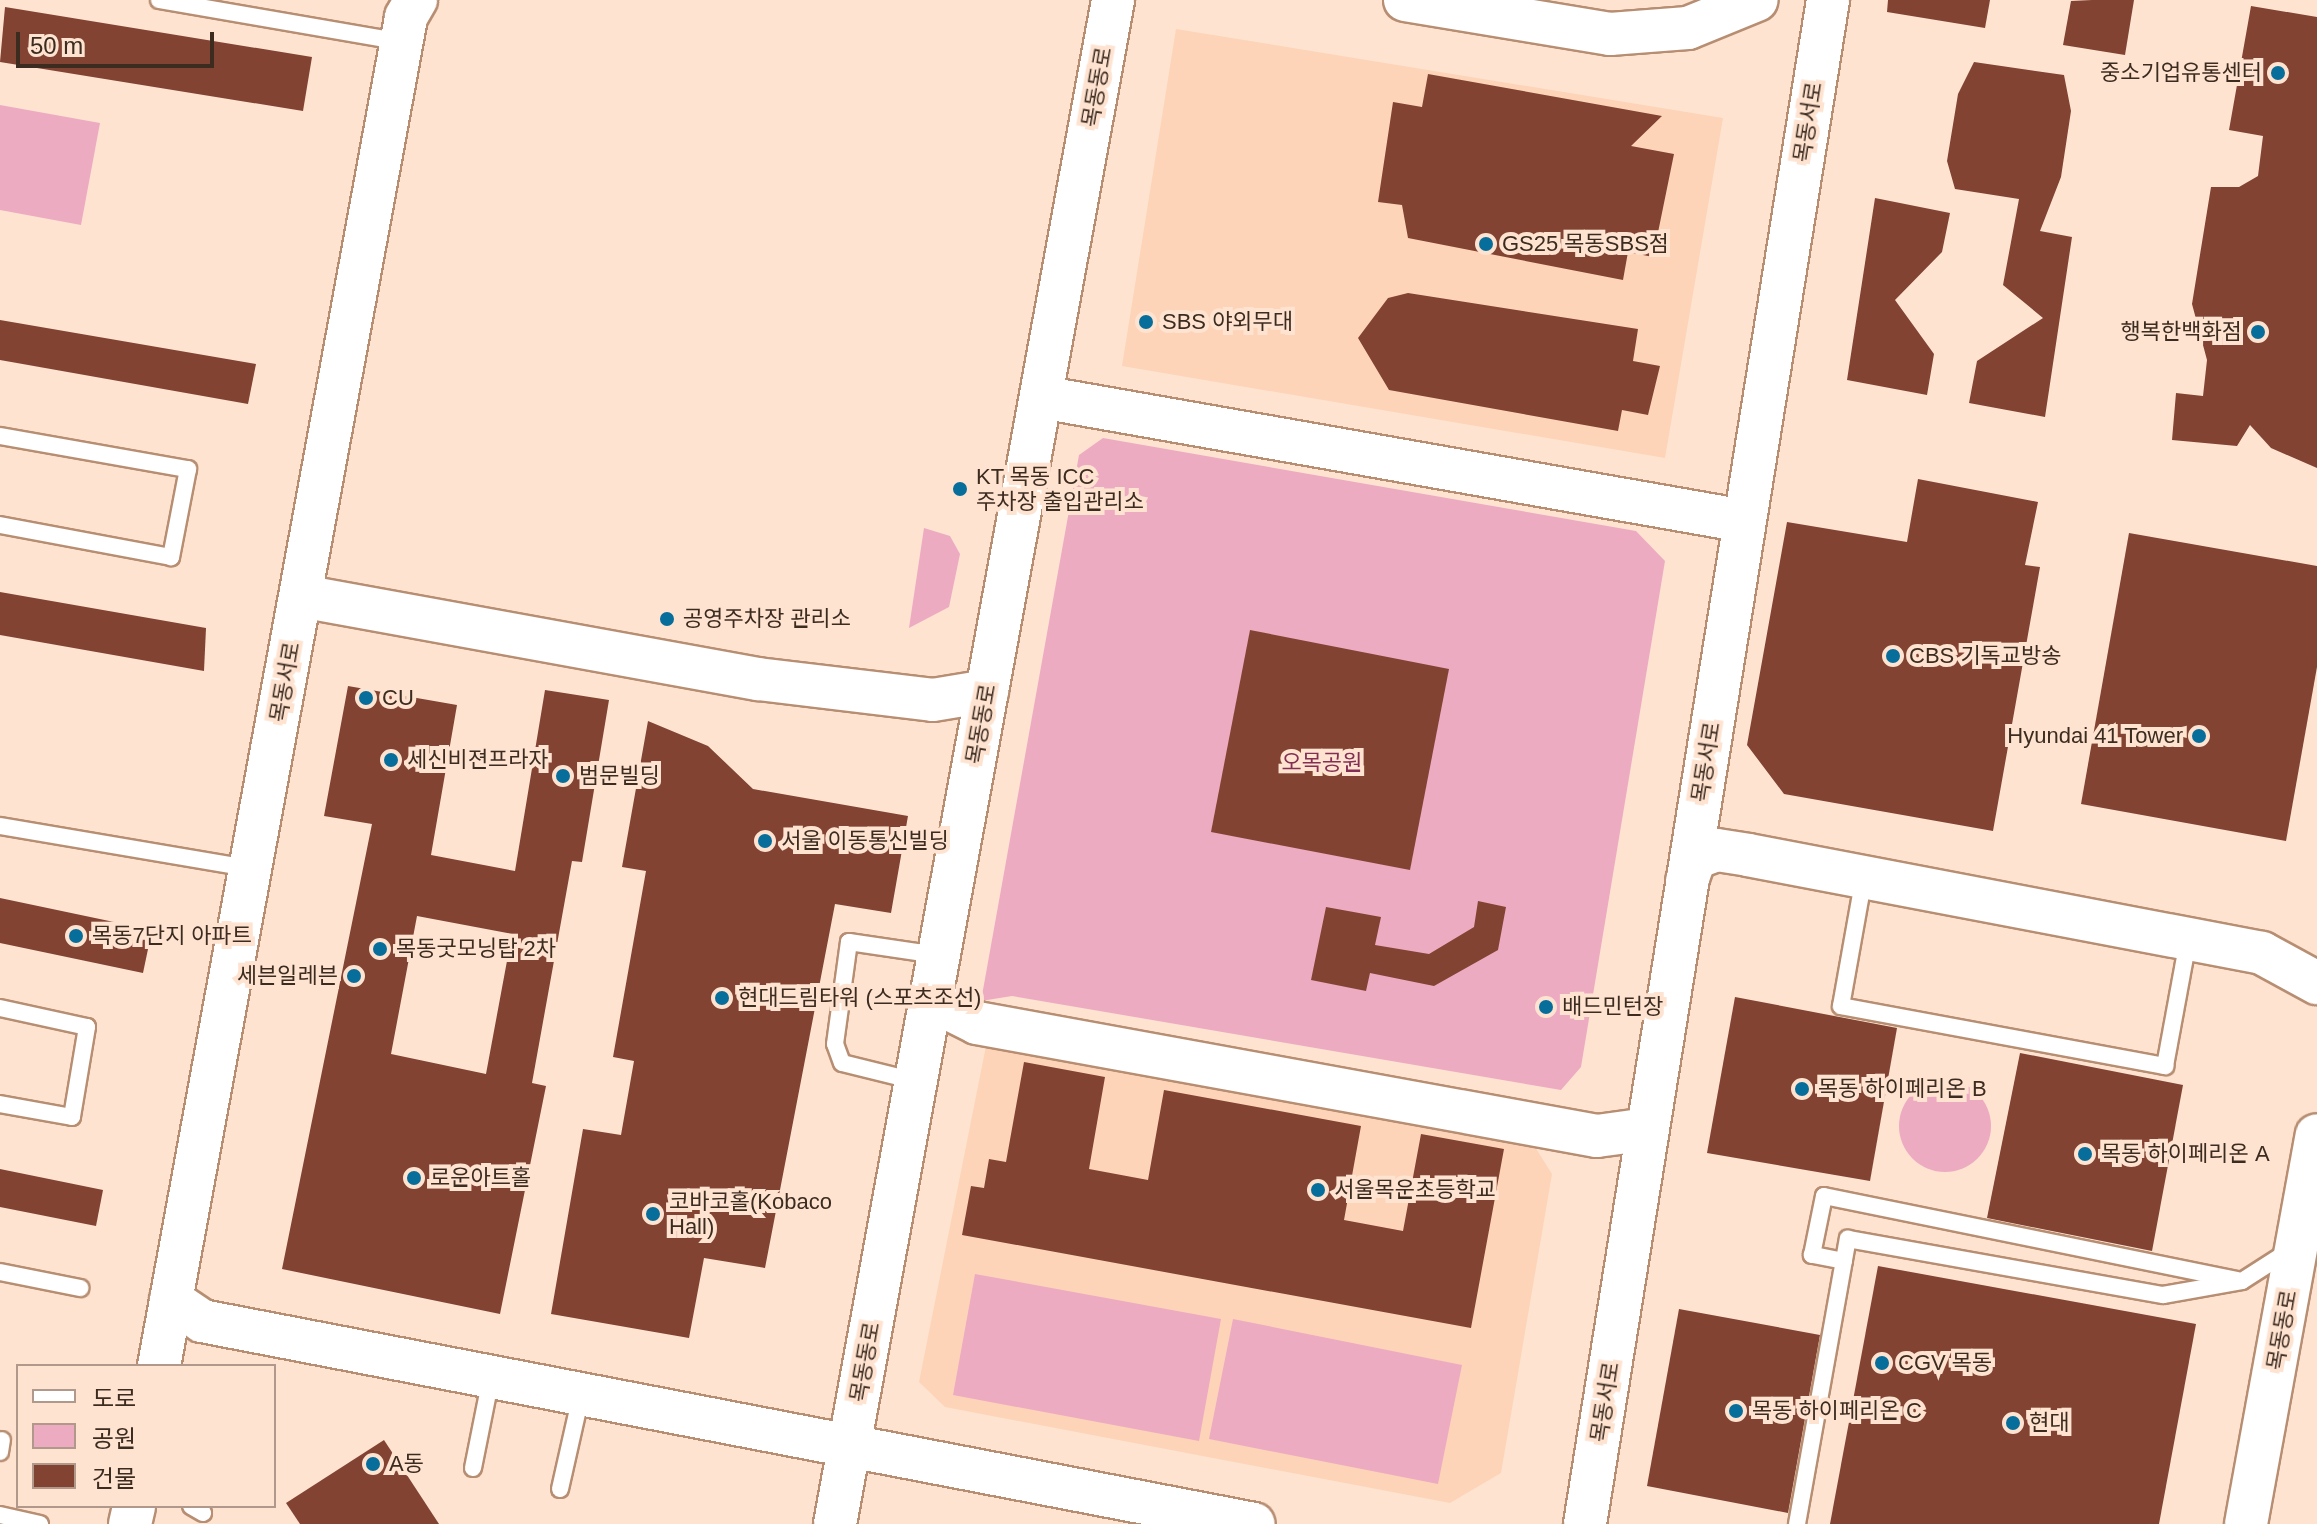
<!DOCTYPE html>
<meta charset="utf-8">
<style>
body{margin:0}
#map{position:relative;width:2317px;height:1524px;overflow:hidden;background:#fee3d1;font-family:Arial,"Noto Sans KR",sans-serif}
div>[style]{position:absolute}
.built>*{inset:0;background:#fdd4b8}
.green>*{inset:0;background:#edabc2}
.round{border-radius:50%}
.building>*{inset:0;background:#824332}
.roads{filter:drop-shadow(2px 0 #b78e72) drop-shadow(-2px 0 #b78e72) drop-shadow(0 2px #b78e72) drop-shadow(0 -2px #b78e72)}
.lane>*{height:16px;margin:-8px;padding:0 8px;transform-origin:8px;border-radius:8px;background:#fff}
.secondary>*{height:42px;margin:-21px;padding:0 21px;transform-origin:21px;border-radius:21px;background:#fff}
.dots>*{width:22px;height:22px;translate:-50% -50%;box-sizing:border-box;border:4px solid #fee3d1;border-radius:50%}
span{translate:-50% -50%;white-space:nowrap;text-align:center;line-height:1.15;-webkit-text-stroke:8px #fee3d1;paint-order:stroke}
.poi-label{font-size:22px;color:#3c2b1f}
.right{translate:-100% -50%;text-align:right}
.left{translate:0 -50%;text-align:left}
.street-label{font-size:22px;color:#3c2b1f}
.park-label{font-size:22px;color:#822f53}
.legend{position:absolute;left:16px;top:1364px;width:260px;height:144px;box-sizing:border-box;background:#fee3d1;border:2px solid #b0998a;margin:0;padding:10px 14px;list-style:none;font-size:24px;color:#3c2b1f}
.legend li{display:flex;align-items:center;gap:16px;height:40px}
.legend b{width:40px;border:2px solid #b0998a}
.scale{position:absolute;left:16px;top:32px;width:198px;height:36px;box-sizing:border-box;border:4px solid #3c2b1f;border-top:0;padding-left:10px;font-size:24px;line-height:28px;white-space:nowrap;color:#3c2b1f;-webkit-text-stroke:6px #fee3d1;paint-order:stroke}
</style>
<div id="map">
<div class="built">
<i style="clip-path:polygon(1176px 29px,1723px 118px,1665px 458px,1122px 366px)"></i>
<i style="clip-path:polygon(987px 1041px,1532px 1142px,1552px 1174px,1501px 1473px,1450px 1503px,945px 1407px,919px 1382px)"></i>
</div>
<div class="green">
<i style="clip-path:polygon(0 105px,100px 123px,81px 225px,0 210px)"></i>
<i style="clip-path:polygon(1103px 438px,1636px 531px,1665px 561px,1581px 1067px,1561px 1090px,1012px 996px,981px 1001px,1079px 455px)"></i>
<i style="clip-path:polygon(924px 528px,950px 536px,960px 554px,949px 607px,909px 628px)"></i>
<i class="round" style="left:1899px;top:1080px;width:92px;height:92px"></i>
<i style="clip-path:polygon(975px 1274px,1221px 1319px,1199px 1441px,953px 1395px)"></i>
<i style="clip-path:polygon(1233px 1319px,1462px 1365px,1438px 1484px,1209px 1439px)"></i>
</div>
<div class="building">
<i style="clip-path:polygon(1888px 0,1990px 0,1985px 28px,1887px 12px)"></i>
<i style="clip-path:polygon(2092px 0,2134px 0,2125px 55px,2063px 45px,2071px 1px)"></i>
<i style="clip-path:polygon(2251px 6px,2317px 17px,2317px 468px,2271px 448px,2250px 425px,2237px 446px,2172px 440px,2176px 393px,2203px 396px,2207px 360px,2192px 304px,2211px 187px,2239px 187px,2258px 176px,2263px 136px,2229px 130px)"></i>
<i style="clip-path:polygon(5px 7px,312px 57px,303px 111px,0 62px)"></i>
<i style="clip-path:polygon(1974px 62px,2064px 75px,2071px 111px,2061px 177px,2040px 231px,2072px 237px,2045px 417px,1969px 403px,1977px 361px,2043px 318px,2003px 285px,2019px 199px,1955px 189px,1947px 161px,1958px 94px)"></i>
<i style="clip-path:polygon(1428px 74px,1662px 116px,1631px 146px,1674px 154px,1653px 257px,1628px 252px,1623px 280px,1408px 238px,1402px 205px,1378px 202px,1393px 102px,1422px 107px)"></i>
<i style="clip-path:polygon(1875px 198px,1950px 213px,1942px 252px,1895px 300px,1934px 354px,1927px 395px,1847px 380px)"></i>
<i style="clip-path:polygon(1408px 293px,1638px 329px,1633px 361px,1660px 366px,1648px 415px,1622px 410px,1618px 431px,1389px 390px,1358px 338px,1388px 298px)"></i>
<i style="clip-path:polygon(0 320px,256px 364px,248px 404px,0 360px)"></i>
<i style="clip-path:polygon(1918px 479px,2038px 502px,2025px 565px,2040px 567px,1993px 831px,1784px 794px,1747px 745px,1787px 522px,1907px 542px)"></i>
<i style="clip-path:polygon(2129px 533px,2317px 566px,2317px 667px,2286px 841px,2081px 804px)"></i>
<i style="clip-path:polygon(0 592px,206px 628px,204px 671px,0 635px)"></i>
<i style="clip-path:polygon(1250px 630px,1449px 669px,1410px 870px,1211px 832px)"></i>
<i style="clip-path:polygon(evenodd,348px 686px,457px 705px,431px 855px,515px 871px,545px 690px,609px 700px,582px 862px,572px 861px,532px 1083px,546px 1086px,500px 1314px,282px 1269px,372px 824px,324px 816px,348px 686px,417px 916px,512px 934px,486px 1074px,391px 1054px,417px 916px)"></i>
<i style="clip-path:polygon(648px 721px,708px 746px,753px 789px,908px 816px,891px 913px,835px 904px,765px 1268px,704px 1258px,689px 1338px,551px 1314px,583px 1129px,621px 1135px,634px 1061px,613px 1057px,646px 871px,622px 867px)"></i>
<i style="clip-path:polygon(0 898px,152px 930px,143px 973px,0 943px)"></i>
<i style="clip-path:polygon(1478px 901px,1506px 907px,1498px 950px,1434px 986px,1370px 973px,1366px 991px,1311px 980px,1326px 907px,1381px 917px,1375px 945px,1429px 954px,1474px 927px)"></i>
<i style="clip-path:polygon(1735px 997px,1897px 1028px,1870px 1181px,1707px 1153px)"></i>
<i style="clip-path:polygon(2020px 1053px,2183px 1085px,2152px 1251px,1987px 1218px)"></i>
<i style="clip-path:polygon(1024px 1062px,1105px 1077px,1089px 1169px,1148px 1180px,1164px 1090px,1361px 1126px,1344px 1220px,1403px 1231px,1421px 1134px,1504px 1149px,1471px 1328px,962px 1235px,971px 1186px,984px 1188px,989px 1159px,1006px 1162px)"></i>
<i style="clip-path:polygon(0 1169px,103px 1190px,96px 1226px,0 1207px)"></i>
<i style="clip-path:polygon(1878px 1266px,2196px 1324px,2159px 1524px,1830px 1524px)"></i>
<i style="clip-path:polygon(1679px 1309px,1820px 1335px,1788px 1513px,1647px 1486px)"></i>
<i style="clip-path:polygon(384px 1440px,439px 1524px,300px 1524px,286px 1503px)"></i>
</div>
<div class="roads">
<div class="lane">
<i style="left:159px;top:0;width:247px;rotate:9.8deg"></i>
<i style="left:0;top:436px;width:191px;rotate:10deg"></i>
<i style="left:188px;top:469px;width:90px;rotate:100.9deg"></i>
<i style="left:171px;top:557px;width:174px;rotate:-169.4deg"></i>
<i style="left:0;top:826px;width:253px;rotate:9.6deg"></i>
<i style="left:1864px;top:877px;width:131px;rotate:100.1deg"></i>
<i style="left:1841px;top:1006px;width:330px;rotate:10.5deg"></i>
<i style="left:2165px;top:1066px;width:127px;rotate:-79.6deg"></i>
<i style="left:0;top:1008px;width:89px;rotate:12.3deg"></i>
<i style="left:87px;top:1027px;width:91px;rotate:99.5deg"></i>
<i style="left:72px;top:1117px;width:73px;rotate:-169.8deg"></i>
<i style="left:915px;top:1081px;width:75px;rotate:-166.1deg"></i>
<i style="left:842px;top:1063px;width:20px;rotate:-110deg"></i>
<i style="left:835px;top:1044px;width:103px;rotate:-82.2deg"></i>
<i style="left:849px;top:942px;width:89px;rotate:8.4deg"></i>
<i style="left:1844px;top:1261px;width:33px;rotate:-169deg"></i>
<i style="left:1812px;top:1255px;width:60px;rotate:-78.5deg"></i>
<i style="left:1824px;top:1196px;width:422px;rotate:11.5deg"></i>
<i style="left:0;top:1272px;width:82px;rotate:11.3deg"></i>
<i style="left:0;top:1452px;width:12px;rotate:-81deg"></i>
<i style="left:473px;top:1468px;width:92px;rotate:-78.7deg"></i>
<i style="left:560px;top:1489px;width:95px;rotate:-77.3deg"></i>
<i style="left:191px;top:1506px;width:14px;rotate:30deg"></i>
<i style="left:0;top:1515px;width:41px;rotate:12.7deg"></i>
<i style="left:1797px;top:1524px;width:290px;rotate:-79.9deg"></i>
<i style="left:1848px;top:1239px;width:320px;rotate:10.1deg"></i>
<i style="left:2163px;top:1295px;width:80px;rotate:-10deg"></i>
<i style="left:2242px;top:1281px;width:56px;rotate:-32.6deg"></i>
</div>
<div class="secondary">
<i style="left:1405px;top:0;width:208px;rotate:9.4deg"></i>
<i style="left:1610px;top:34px;width:78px;rotate:-4.4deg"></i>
<i style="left:1688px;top:28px;width:74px;rotate:-22.1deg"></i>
<i style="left:1041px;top:397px;width:714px;rotate:10deg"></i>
<i style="left:301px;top:596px;width:464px;rotate:10.3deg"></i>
<i style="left:758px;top:679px;width:176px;rotate:6.8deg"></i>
<i style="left:933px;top:700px;width:55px;rotate:-9.5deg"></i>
<i style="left:1687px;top:881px;width:24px;rotate:-71deg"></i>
<i style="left:1695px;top:858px;width:23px;rotate:-20deg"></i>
<i style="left:1717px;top:850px;width:31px;rotate:9deg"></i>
<i style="left:1748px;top:855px;width:523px;rotate:10.79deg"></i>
<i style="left:2262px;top:953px;width:63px;rotate:28.6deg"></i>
<i style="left:931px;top:1000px;width:51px;rotate:26.6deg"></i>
<i style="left:977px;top:1023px;width:630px;rotate:10.33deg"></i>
<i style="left:1597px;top:1136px;width:51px;rotate:-7.8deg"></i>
<i style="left:171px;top:1300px;width:37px;rotate:34deg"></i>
<i style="left:202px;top:1321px;width:1071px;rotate:10.92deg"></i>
<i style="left:159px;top:1366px;width:1371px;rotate:-79.62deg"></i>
<i style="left:406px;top:17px;width:20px;rotate:-60deg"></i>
<i style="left:130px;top:1524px;width:18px;rotate:-77deg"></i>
<i style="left:835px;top:1524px;width:1549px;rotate:-79.66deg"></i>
<i style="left:1585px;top:1524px;width:1543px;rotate:-80.94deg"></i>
<i style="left:2246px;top:1524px;width:395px;rotate:-79.7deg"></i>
</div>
</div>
<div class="dots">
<i style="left:2278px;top:73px;background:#076e9b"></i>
<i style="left:1486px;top:244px;background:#076e9b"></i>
<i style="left:1146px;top:322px;background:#076e9b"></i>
<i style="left:2258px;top:332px;background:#076e9b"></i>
<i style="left:960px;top:489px;background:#076e9b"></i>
<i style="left:667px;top:619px;background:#076e9b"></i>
<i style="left:1893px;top:656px;background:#076e9b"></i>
<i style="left:366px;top:698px;background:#076e9b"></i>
<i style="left:2199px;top:736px;background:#076e9b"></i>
<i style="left:391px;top:760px;background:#076e9b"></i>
<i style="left:563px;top:776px;background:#076e9b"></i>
<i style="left:765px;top:841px;background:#076e9b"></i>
<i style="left:76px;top:936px;background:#076e9b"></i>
<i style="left:380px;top:949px;background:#076e9b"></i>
<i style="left:354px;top:976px;background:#076e9b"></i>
<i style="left:722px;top:998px;background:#076e9b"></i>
<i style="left:1546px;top:1007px;background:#076e9b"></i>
<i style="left:1802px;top:1089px;background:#076e9b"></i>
<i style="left:2085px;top:1154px;background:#076e9b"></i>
<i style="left:414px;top:1178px;background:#076e9b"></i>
<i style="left:1318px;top:1190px;background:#076e9b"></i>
<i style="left:653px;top:1214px;background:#076e9b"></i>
<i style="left:1882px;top:1363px;background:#076e9b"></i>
<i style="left:1736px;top:1411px;background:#076e9b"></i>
<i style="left:2013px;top:1423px;background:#076e9b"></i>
<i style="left:373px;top:1464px;background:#076e9b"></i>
</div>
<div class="poi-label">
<span class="right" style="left:2262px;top:73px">중소기업유통센터</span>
<span class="left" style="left:1502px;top:244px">GS25 목동SBS점</span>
<span class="left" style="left:1162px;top:322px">SBS 야외무대</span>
<span class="right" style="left:2242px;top:332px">행복한백화점</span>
<span class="left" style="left:976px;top:489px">KT 목동 ICC<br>주차장 출입관리소</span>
<span class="left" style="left:683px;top:619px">공영주차장 관리소</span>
<span class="left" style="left:1909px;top:656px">CBS 기독교방송</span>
<span class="left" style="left:382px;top:698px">CU</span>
<span class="right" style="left:2183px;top:736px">Hyundai 41 Tower</span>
<span class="left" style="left:407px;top:760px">세신비젼프라자</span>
<span class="left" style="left:579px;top:776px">범문빌딩</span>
<span class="left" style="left:781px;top:841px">서울 이동통신빌딩</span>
<span class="left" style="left:92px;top:936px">목동7단지 아파트</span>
<span class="left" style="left:396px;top:949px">목동굿모닝탑 2차</span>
<span class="right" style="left:338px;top:976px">세븐일레븐</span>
<span class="left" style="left:738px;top:998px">현대드림타워 (스포츠조선)</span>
<span class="left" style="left:1562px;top:1007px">배드민턴장</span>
<span class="left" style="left:1818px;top:1089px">목동 하이페리온 B</span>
<span class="left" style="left:2101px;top:1154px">목동 하이페리온 A</span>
<span class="left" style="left:430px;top:1178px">로운아트홀</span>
<span class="left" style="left:1334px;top:1190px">서울목운초등학교</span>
<span class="left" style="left:669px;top:1214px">코바코홀(Kobaco<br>Hall)</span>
<span class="left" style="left:1898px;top:1363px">CGV 목동</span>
<span class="left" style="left:1752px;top:1411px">목동 하이페리온 C</span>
<span class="left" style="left:2029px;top:1423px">현대</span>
<span class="left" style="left:389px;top:1464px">A동</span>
</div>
<div class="street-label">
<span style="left:1097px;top:87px;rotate:-80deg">목동동로</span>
<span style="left:1808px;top:122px;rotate:-81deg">목동서로</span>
<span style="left:285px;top:682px;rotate:-80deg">목동서로</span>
<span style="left:981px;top:724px;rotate:-80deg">목동동로</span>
<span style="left:1706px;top:762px;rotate:-81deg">목동서로</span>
<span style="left:2282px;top:1330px;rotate:-80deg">목동동로</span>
<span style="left:865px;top:1362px;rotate:-80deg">목동동로</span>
<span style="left:1605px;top:1402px;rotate:-81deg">목동서로</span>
</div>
<div class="park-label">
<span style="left:1322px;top:763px">오목공원</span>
</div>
<ul class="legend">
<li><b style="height:10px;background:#fff"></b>도로</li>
<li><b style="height:22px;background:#edabc2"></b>공원</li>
<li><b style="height:22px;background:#824332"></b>건물</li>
</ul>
<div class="scale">50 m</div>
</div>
